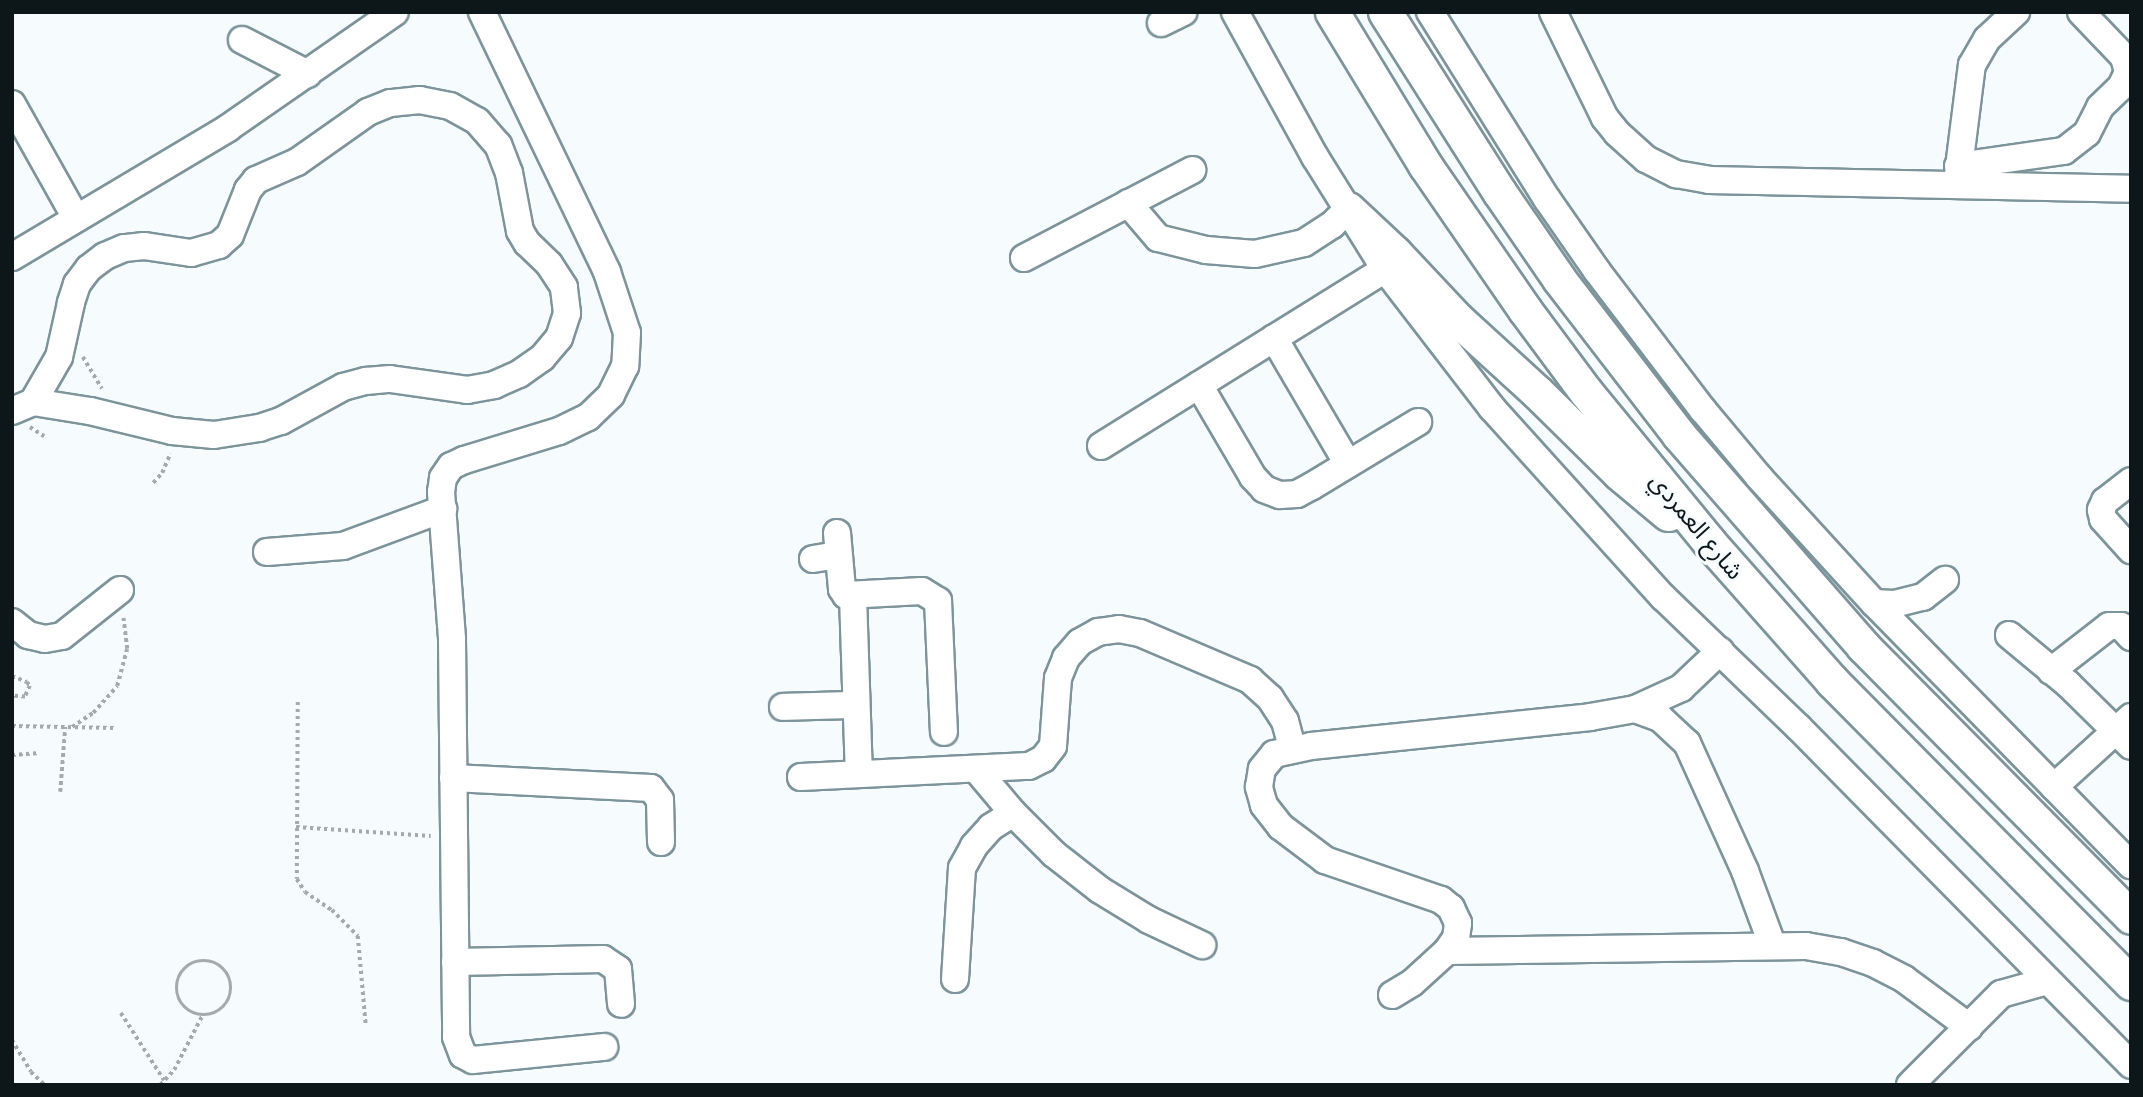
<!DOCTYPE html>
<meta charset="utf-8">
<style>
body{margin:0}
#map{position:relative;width:2143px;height:1097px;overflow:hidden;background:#f6fbfd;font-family:"Libre Baskerville","Noto Sans Arabic",serif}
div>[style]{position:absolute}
.path>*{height:3.5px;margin-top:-1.75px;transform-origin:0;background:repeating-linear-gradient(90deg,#a4abad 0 3.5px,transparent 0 7px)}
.path>.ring{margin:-1.75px;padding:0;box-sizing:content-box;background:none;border:3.5px solid #a4abad;border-radius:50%}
.roads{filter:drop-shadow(2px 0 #7c949a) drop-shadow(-2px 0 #7c949a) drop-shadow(0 2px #7c949a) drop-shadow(0 -2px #7c949a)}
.minor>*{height:26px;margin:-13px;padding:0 13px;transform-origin:13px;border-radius:13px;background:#fff}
.major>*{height:33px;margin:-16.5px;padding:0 16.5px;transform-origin:16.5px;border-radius:16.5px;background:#fff}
span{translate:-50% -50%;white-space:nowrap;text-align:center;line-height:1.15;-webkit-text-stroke:6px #f6fbfd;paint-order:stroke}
.street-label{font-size:24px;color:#0d1618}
.frame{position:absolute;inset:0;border:14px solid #0d1618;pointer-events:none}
</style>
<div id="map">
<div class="path">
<i style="left:83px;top:357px;width:37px;rotate:59deg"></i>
<i style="left:30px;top:427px;width:17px;rotate:33deg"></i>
<i style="left:153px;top:483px;width:13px;rotate:-48deg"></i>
<i style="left:162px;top:473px;width:21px;rotate:-67deg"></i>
<i style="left:12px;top:676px;width:16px;rotate:22deg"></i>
<i style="left:27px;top:682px;width:5px;rotate:53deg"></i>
<i style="left:30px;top:686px;width:12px;rotate:114deg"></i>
<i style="left:25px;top:697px;width:13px;rotate:-176deg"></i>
<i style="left:298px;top:702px;width:177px;rotate:90.3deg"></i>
<i style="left:297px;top:879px;width:15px;rotate:58deg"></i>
<i style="left:305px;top:892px;width:32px;rotate:34deg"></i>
<i style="left:332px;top:910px;width:37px;rotate:45deg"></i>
<i style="left:358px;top:936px;width:89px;rotate:84.9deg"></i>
<i style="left:12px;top:726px;width:103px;rotate:1.1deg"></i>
<i style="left:72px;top:727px;width:25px;rotate:-34deg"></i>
<i style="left:93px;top:713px;width:36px;rotate:-48deg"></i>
<i style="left:117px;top:686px;width:38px;rotate:-75deg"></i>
<i style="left:127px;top:649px;width:31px;rotate:-97deg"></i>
<i style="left:12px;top:755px;width:28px;rotate:-4deg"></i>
<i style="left:60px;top:792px;width:65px;rotate:-85.6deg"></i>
<i style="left:296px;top:827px;width:135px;rotate:3.8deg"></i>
<i class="ring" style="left:177px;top:961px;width:50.5px;height:50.5px"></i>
<i style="left:12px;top:1012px;width:4px;rotate:90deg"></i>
<i style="left:121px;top:1013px;width:80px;rotate:57.3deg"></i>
<i style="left:12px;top:1040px;width:37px;rotate:59deg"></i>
<i style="left:31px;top:1072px;width:19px;rotate:43deg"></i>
<i style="left:160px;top:1085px;width:21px;rotate:-47deg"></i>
<i style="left:174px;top:1070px;width:61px;rotate:-62.6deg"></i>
</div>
<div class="roads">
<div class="minor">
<i style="left:482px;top:12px;width:288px;rotate:64.3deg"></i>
<i style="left:607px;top:272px;width:64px;rotate:71.8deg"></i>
<i style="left:627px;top:333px;width:33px;rotate:93deg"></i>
<i style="left:625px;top:366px;width:32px;rotate:116deg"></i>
<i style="left:611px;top:395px;width:32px;rotate:136deg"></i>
<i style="left:588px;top:417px;width:32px;rotate:154deg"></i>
<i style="left:559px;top:431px;width:99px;rotate:163deg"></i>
<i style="left:464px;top:460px;width:14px;rotate:155deg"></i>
<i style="left:451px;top:466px;width:14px;rotate:124deg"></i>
<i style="left:443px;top:478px;width:14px;rotate:98deg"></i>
<i style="left:441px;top:492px;width:148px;rotate:85.7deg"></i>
<i style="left:452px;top:640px;width:397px;rotate:89.4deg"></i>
<i style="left:456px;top:1037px;width:19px;rotate:69deg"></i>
<i style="left:463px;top:1055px;width:11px;rotate:27deg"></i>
<i style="left:473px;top:1060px;width:132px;rotate:-5.7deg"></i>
<i style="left:1235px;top:12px;width:166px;rotate:61.1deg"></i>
<i style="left:1315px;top:157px;width:132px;rotate:58deg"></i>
<i style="left:1385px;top:269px;width:175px;rotate:52.4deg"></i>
<i style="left:1492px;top:408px;width:255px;rotate:47.9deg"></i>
<i style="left:1663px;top:597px;width:189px;rotate:43.9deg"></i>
<i style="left:1799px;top:728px;width:473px;rotate:45.4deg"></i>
<i style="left:1430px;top:12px;width:221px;rotate:58deg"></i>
<i style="left:1547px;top:199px;width:88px;rotate:55.2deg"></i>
<i style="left:1597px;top:271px;width:175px;rotate:52.7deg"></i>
<i style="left:1703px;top:410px;width:87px;rotate:50.1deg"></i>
<i style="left:1759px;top:477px;width:171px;rotate:47.6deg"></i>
<i style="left:1874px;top:603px;width:367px;rotate:45.6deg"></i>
<i style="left:1553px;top:12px;width:118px;rotate:63.9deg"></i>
<i style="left:1605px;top:118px;width:19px;rotate:51deg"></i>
<i style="left:1617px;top:133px;width:39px;rotate:42deg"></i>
<i style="left:1646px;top:159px;width:34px;rotate:27deg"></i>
<i style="left:1676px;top:174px;width:34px;rotate:10deg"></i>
<i style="left:1709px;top:180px;width:422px;rotate:1.2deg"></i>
<i style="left:1161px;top:23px;width:25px;rotate:-26deg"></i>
<i style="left:242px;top:40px;width:74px;rotate:27.3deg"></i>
<i style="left:12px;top:104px;width:131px;rotate:60.7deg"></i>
<i style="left:1958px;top:166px;width:107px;rotate:-8.1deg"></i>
<i style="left:2064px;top:151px;width:29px;rotate:-38deg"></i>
<i style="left:2087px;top:133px;width:29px;rotate:-63deg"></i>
<i style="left:2100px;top:107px;width:29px;rotate:-44deg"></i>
<i style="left:2121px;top:87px;width:17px;rotate:-65deg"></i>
<i style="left:2128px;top:72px;width:16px;rotate:-105deg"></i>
<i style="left:2124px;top:57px;width:62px;rotate:-133.7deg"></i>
<i style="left:1957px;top:183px;width:119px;rotate:-82.8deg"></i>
<i style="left:1972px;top:65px;width:30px;rotate:-60deg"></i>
<i style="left:1987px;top:39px;width:40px;rotate:-43deg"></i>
<i style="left:1128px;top:203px;width:46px;rotate:49.4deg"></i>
<i style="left:1158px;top:238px;width:49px;rotate:14deg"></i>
<i style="left:1206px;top:250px;width:49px;rotate:4.7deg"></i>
<i style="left:1255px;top:254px;width:50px;rotate:-12.7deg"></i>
<i style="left:1304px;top:243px;width:33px;rotate:-33deg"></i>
<i style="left:1332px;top:225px;width:23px;rotate:-45deg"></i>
<i style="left:12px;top:257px;width:252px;rotate:-30.8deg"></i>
<i style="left:228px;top:128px;width:203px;rotate:-34.8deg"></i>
<i style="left:1024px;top:258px;width:190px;rotate:-27.6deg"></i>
<i style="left:1274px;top:338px;width:146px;rotate:59.6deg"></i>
<i style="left:1199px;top:385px;width:107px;rotate:59.6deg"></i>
<i style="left:1253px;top:477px;width:16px;rotate:47deg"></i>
<i style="left:1264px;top:489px;width:17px;rotate:21deg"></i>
<i style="left:1280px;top:495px;width:17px;rotate:-3deg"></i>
<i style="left:1297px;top:494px;width:17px;rotate:-28deg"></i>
<i style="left:1312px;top:486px;width:124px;rotate:-31.1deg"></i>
<i style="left:12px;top:411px;width:23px;rotate:-23deg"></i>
<i style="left:33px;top:402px;width:58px;rotate:9deg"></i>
<i style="left:90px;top:411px;width:84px;rotate:13.7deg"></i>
<i style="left:172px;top:431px;width:42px;rotate:5.4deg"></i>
<i style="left:214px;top:435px;width:46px;rotate:-8.8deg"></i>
<i style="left:259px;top:428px;width:23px;rotate:-18deg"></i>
<i style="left:281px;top:421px;width:71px;rotate:-28.7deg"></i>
<i style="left:343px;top:387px;width:24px;rotate:-15deg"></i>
<i style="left:366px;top:381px;width:24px;rotate:-5deg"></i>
<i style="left:390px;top:379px;width:78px;rotate:8.1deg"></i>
<i style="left:467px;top:390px;width:27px;rotate:-10deg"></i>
<i style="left:494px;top:385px;width:27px;rotate:-24deg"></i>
<i style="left:519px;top:374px;width:28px;rotate:-35deg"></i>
<i style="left:542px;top:358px;width:26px;rotate:-50deg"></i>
<i style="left:559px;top:338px;width:26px;rotate:-72deg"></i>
<i style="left:567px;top:313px;width:26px;rotate:-97deg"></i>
<i style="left:564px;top:287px;width:27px;rotate:-123deg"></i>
<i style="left:549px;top:264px;width:30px;rotate:-136deg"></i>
<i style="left:527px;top:243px;width:14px;rotate:-120deg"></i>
<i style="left:520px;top:231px;width:59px;rotate:-100.7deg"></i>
<i style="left:509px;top:173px;width:30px;rotate:-111deg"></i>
<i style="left:498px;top:145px;width:32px;rotate:-131deg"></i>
<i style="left:477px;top:121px;width:31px;rotate:-151deg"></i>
<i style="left:450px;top:106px;width:31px;rotate:-169deg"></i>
<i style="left:420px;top:100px;width:30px;rotate:174deg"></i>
<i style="left:390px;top:103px;width:24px;rotate:158deg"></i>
<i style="left:368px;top:112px;width:87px;rotate:144.8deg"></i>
<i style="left:297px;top:162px;width:45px;rotate:156.3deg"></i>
<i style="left:256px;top:180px;width:13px;rotate:129deg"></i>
<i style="left:248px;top:190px;width:48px;rotate:111.8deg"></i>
<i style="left:230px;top:235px;width:15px;rotate:138deg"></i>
<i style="left:219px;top:245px;width:29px;rotate:164deg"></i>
<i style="left:191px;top:253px;width:48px;rotate:-171.5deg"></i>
<i style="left:144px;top:246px;width:20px;rotate:174deg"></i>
<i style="left:124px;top:248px;width:21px;rotate:157deg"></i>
<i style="left:105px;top:256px;width:20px;rotate:143deg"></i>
<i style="left:89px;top:268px;width:20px;rotate:127deg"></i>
<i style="left:77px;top:284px;width:20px;rotate:108deg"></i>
<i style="left:71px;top:303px;width:55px;rotate:102.5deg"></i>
<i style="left:59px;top:357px;width:52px;rotate:120deg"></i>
<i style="left:1101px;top:446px;width:335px;rotate:-31.9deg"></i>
<i style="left:2131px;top:481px;width:33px;rotate:142deg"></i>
<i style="left:2105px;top:501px;width:10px;rotate:114deg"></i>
<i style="left:2101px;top:510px;width:9px;rotate:77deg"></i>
<i style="left:2103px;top:519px;width:42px;rotate:47.9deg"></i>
<i style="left:837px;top:533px;width:56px;rotate:84.9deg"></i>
<i style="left:842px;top:589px;width:7px;rotate:56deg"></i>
<i style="left:846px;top:595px;width:76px;rotate:-3deg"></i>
<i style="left:922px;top:591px;width:19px;rotate:32deg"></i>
<i style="left:938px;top:601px;width:131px;rotate:87.4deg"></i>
<i style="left:267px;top:552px;width:76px;rotate:-4.5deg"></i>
<i style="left:343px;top:546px;width:107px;rotate:-20.3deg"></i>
<i style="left:813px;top:559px;width:26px;rotate:-9deg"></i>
<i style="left:853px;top:596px;width:178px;rotate:88.1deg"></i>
<i style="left:1874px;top:603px;width:20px;rotate:3deg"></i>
<i style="left:1894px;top:604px;width:30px;rotate:-14deg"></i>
<i style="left:1923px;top:597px;width:28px;rotate:-38deg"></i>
<i style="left:12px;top:622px;width:21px;rotate:39deg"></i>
<i style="left:28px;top:635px;width:17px;rotate:13deg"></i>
<i style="left:45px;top:639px;width:17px;rotate:-10deg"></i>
<i style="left:62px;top:636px;width:74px;rotate:-38.4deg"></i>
<i style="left:2009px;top:635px;width:77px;rotate:39.7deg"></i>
<i style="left:2068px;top:684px;width:88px;rotate:44.5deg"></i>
<i style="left:2051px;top:671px;width:73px;rotate:-37.8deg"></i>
<i style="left:2109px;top:626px;width:12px"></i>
<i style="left:2121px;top:626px;width:15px;rotate:48deg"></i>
<i style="left:783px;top:707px;width:73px;rotate:-1.6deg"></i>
<i style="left:1635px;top:709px;width:27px;rotate:20deg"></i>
<i style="left:1660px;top:718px;width:37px;rotate:43deg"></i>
<i style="left:1687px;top:743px;width:141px;rotate:65.6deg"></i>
<i style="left:1745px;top:871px;width:78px;rotate:69.7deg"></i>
<i style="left:976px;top:769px;width:57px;rotate:49.9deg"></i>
<i style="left:1013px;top:813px;width:58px;rotate:45deg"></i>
<i style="left:1054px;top:854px;width:58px;rotate:38deg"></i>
<i style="left:1100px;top:890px;width:57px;rotate:31.5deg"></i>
<i style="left:1149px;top:920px;width:59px;rotate:25.3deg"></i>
<i style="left:801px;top:777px;width:228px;rotate:-2.8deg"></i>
<i style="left:1029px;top:766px;width:16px;rotate:-27deg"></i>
<i style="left:1043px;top:759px;width:16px;rotate:-52deg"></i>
<i style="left:1053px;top:746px;width:68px;rotate:-85.8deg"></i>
<i style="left:1058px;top:678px;width:22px;rotate:-68deg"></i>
<i style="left:1066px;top:658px;width:21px;rotate:-49deg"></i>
<i style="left:1080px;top:642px;width:21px;rotate:-29deg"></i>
<i style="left:1098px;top:632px;width:21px;rotate:-8deg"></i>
<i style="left:1119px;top:629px;width:21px;rotate:11deg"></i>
<i style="left:1140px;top:633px;width:120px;rotate:23.1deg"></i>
<i style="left:1250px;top:680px;width:27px;rotate:42deg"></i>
<i style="left:1270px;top:698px;width:27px;rotate:57deg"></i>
<i style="left:1285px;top:721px;width:28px;rotate:75deg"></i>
<i style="left:453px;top:778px;width:198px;rotate:2.9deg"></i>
<i style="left:651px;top:788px;width:15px;rotate:53deg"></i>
<i style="left:660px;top:800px;width:42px;rotate:88.6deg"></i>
<i style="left:2054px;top:787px;width:104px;rotate:-42.3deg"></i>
<i style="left:1447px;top:951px;width:359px;rotate:-0.8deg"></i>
<i style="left:1806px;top:946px;width:36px;rotate:10deg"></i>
<i style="left:1841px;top:952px;width:34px;rotate:19deg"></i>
<i style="left:1873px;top:963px;width:35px;rotate:27deg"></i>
<i style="left:1904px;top:979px;width:81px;rotate:36.4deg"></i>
<i style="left:455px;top:962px;width:148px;rotate:-1.2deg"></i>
<i style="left:603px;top:959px;width:18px;rotate:34deg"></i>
<i style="left:618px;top:969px;width:35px;rotate:85deg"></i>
<i style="left:955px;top:979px;width:111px;rotate:-86.4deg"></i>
<i style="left:962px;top:868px;width:25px;rotate:-61deg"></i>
<i style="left:974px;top:846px;width:25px;rotate:-48deg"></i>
<i style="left:991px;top:827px;width:26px;rotate:-32deg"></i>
<i style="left:1392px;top:995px;width:23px;rotate:-31deg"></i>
<i style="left:1412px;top:983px;width:47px;rotate:-42.4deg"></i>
<i style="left:1447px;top:951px;width:16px;rotate:-55deg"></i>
<i style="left:1456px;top:938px;width:15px;rotate:-82deg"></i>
<i style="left:1458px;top:923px;width:17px;rotate:-115deg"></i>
<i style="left:1451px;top:908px;width:13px;rotate:-141deg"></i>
<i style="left:1441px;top:900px;width:123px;rotate:-161deg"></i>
<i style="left:1325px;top:860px;width:55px;rotate:-143.1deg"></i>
<i style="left:1281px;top:827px;width:28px;rotate:-128deg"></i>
<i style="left:1264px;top:805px;width:19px;rotate:-106deg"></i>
<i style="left:1259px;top:787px;width:18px;rotate:-81deg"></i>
<i style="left:1262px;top:769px;width:19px;rotate:-51deg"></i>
<i style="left:1274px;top:754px;width:38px;rotate:-12deg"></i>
<i style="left:1311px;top:746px;width:281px;rotate:-5.9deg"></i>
<i style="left:1590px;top:717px;width:46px;rotate:-10.1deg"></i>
<i style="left:1635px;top:709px;width:51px;rotate:-24.5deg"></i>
<i style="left:1681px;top:688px;width:54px;rotate:-43.5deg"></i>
<i style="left:1910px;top:1085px;width:129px;rotate:-45deg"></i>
<i style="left:2001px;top:994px;width:48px;rotate:-15.8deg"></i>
</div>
<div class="major">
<i style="left:1332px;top:12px;width:179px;rotate:58.7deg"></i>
<i style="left:1425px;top:165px;width:176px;rotate:55.4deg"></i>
<i style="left:1525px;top:310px;width:102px;rotate:53.4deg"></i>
<i style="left:1586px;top:392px;width:194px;rotate:50.6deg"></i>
<i style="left:1709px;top:542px;width:186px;rotate:48.5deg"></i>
<i style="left:1832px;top:681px;width:425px;rotate:45.3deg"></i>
<i style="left:1385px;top:12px;width:214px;rotate:57.6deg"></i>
<i style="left:1500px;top:193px;width:104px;rotate:55.5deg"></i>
<i style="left:1559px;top:279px;width:197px;rotate:52.4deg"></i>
<i style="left:1679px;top:435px;width:280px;rotate:48.9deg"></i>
<i style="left:1863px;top:646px;width:381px;rotate:45.3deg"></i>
<i style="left:1348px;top:209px;width:64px;rotate:43.1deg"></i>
<i style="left:1395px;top:253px;width:91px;rotate:46.8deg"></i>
<i style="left:1457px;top:319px;width:108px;rotate:42.4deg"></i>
<i style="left:1537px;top:392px;width:115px;rotate:44.6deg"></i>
<i style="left:1619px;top:473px;width:64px;rotate:39.9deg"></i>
</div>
</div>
<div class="street-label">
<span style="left:1697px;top:526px;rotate:50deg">شارع العمردي</span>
</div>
<div class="frame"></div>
</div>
